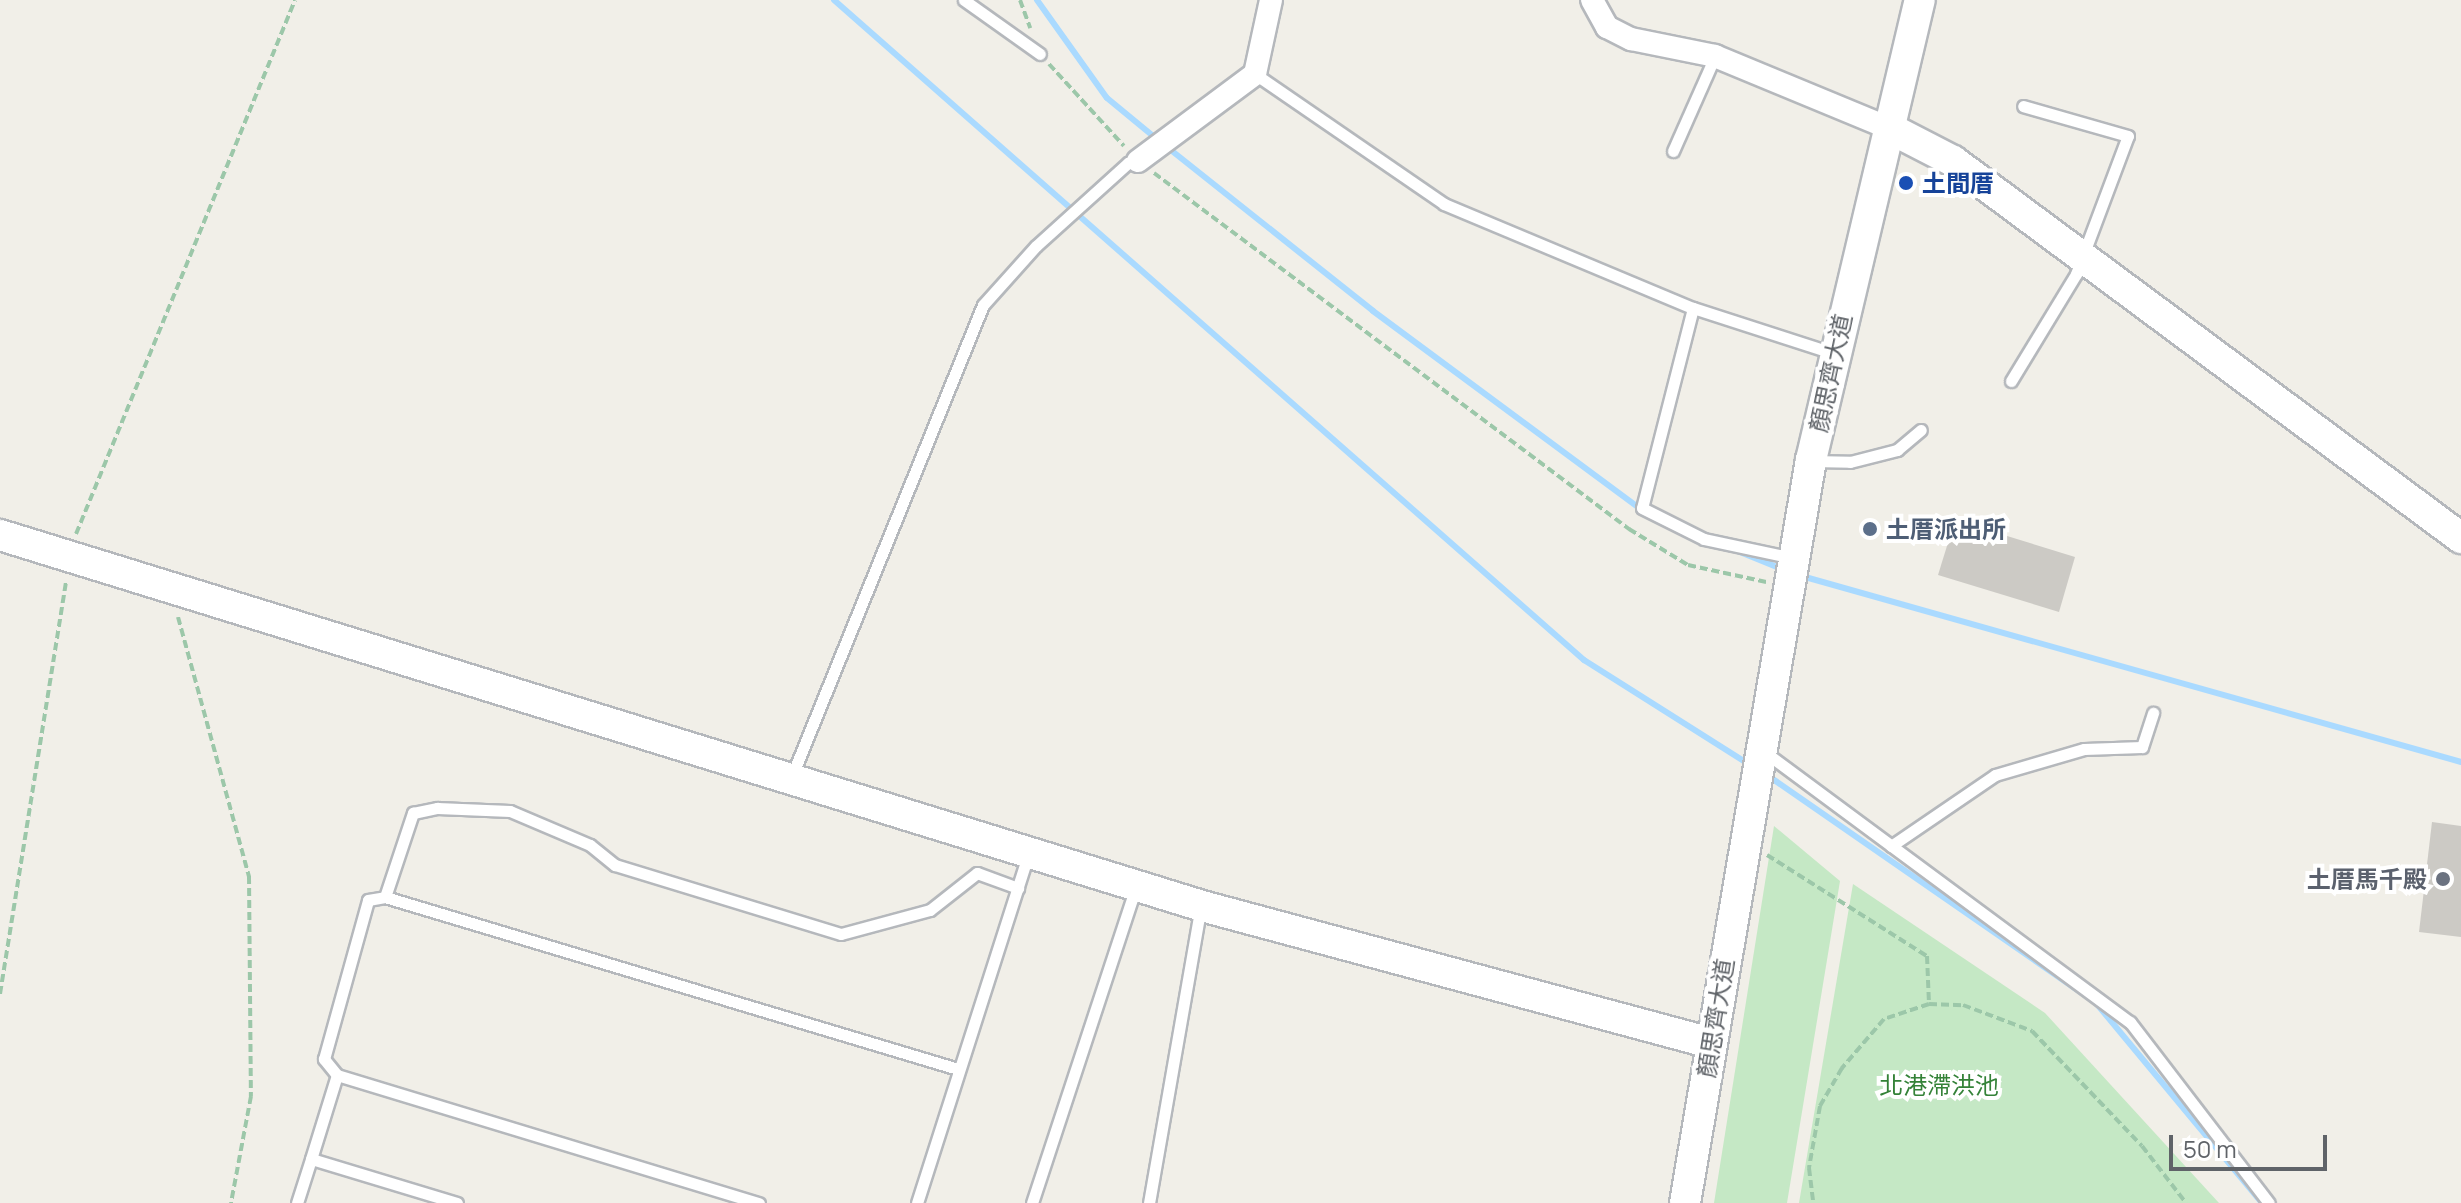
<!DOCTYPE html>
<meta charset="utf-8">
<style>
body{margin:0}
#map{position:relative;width:2461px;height:1203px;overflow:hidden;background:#f1efe8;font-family:Manrope,"Noto Sans TC",sans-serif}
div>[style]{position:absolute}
.green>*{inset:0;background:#c5e8c5}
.stream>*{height:6px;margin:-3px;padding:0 3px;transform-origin:3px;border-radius:3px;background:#aadaff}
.building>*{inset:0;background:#cccac5}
.path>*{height:4px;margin-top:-2px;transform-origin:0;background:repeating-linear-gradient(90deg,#9cc7a9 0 8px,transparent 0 12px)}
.roads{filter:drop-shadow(2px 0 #b5b8bc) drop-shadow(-2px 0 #b5b8bc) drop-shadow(0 2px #b5b8bc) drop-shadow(0 -2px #b5b8bc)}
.lane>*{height:11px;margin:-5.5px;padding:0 5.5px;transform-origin:5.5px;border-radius:5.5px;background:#fff}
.street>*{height:22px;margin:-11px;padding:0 11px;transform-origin:11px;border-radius:11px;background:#fff}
.secondary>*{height:30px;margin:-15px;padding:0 15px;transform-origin:15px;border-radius:15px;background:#fff}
.dots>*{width:22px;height:22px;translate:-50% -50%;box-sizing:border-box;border:4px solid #fff;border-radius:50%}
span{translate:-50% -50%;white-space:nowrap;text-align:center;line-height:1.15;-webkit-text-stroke:8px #fff;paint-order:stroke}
.transit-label{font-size:24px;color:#164399;font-weight:700}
.left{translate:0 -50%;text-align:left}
.street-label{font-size:24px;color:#5f6368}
.service-label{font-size:24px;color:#4e5e75;font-weight:700}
.worship-label{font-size:24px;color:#5b616d;font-weight:700}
.right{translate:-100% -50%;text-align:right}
.park-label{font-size:24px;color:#348238}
.scale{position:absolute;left:2169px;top:1135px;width:158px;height:36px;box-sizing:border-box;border:4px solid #5f6368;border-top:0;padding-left:10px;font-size:24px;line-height:28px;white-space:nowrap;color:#5f6368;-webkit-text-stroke:6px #fff;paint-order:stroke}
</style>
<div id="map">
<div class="green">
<i style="clip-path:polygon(1774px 826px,1840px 881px,1787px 1203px,1714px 1203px)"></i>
<i style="clip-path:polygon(1853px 884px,2045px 1013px,2219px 1203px,1799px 1203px)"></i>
</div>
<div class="stream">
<i style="left:834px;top:0;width:999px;rotate:41.35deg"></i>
<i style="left:1584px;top:660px;width:196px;rotate:32.3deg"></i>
<i style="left:1037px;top:0;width:120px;rotate:54.5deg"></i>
<i style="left:1107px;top:98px;width:66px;rotate:39.5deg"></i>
<i style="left:1167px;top:147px;width:263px;rotate:38.5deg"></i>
<i style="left:1373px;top:311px;width:333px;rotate:36.5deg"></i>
<i style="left:1735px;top:550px;width:53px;rotate:22.2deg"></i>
<i style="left:1798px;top:575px;width:689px;rotate:15.75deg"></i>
<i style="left:1767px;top:775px;width:400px;rotate:34.7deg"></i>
<i style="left:2096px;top:1003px;width:260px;rotate:50.3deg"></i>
</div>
<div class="building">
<i style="clip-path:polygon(1955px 520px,2075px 557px,2059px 612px,1938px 575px)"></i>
<i style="clip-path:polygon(2432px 822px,2461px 826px,2461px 937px,2419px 932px)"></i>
</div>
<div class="path">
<i style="left:1020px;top:0;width:30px;rotate:70deg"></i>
<i style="left:1049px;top:64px;width:111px;rotate:47.6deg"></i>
<i style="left:1154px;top:173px;width:594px;rotate:36.85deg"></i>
<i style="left:1629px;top:529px;width:69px;rotate:31.4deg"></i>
<i style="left:1688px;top:565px;width:80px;rotate:12.3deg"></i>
<i style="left:76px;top:534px;width:577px;rotate:-67.7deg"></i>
<i style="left:178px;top:617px;width:269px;rotate:74.7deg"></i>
<i style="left:249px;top:876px;width:220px;rotate:89.5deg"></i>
<i style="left:251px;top:1096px;width:109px;rotate:100.6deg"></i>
<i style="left:1767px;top:855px;width:189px;rotate:32.3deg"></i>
<i style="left:1927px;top:956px;width:48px;rotate:87.6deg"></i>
<i style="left:1929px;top:1004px;width:47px;rotate:161.6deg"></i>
<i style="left:1884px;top:1019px;width:65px;rotate:130.6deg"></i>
<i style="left:1842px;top:1068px;width:44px;rotate:120.1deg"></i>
<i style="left:1820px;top:1106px;width:63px;rotate:100.1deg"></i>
<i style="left:1809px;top:1168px;width:35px;rotate:83deg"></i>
<i style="left:0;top:994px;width:417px;rotate:-80.9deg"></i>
<i style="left:1929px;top:1004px;width:34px;rotate:2deg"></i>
<i style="left:1963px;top:1005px;width:74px;rotate:20.6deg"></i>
<i style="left:2032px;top:1031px;width:159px;rotate:46.3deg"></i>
<i style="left:2142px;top:1146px;width:72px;rotate:52.3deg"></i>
</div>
<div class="roads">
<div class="lane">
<i style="left:964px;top:0;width:93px;rotate:35.4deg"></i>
<i style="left:1255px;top:74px;width:229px;rotate:34.5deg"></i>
<i style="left:1444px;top:204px;width:270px;rotate:22.7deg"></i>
<i style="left:1693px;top:308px;width:146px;rotate:17.9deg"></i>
<i style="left:1673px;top:151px;width:104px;rotate:-66.1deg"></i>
<i style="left:1693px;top:308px;width:206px;rotate:104.3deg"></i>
<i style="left:1642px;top:508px;width:69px;rotate:26.6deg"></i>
<i style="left:1704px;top:539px;width:91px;rotate:12.1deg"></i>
<i style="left:2011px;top:381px;width:125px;rotate:-58.7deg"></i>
<i style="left:2076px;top:274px;width:147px;rotate:-69.4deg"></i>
<i style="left:2128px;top:136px;width:109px;rotate:-164.1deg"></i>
<i style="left:1811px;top:461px;width:39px;rotate:1deg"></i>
<i style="left:1850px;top:462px;width:49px;rotate:-14.3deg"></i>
<i style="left:1897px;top:450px;width:31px;rotate:-40deg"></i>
<i style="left:1766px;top:753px;width:453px;rotate:36.5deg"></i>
<i style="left:2130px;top:1022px;width:228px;rotate:52.5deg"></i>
<i style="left:791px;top:778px;width:510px;rotate:-67.91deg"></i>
<i style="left:983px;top:305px;width:79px;rotate:-48.1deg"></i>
<i style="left:1036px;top:246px;width:124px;rotate:-42.1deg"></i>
<i style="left:1128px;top:163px;width:10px;rotate:-11deg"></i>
<i style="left:1891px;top:846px;width:126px;rotate:-34.3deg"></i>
<i style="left:1995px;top:775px;width:93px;rotate:-16.3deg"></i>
<i style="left:2084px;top:749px;width:58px;rotate:-2deg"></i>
<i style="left:2142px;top:747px;width:36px;rotate:-72deg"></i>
<i style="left:958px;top:1069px;width:598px;rotate:-163.29deg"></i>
<i style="left:385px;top:897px;width:89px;rotate:-71.6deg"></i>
<i style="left:413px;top:813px;width:25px;rotate:-12deg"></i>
<i style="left:437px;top:808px;width:73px;rotate:2.4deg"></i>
<i style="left:510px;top:811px;width:87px;rotate:23deg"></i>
<i style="left:590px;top:845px;width:32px;rotate:39deg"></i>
<i style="left:615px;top:865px;width:236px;rotate:17deg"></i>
<i style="left:841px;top:934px;width:92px;rotate:-15.1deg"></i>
<i style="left:930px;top:910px;width:60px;rotate:-38.2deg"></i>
<i style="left:977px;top:873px;width:44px;rotate:20.1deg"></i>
<i style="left:337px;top:1075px;width:21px;rotate:-129deg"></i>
<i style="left:324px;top:1059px;width:165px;rotate:-74.5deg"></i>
<i style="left:368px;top:900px;width:17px;rotate:-10deg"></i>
<i style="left:297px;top:1203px;width:46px;rotate:-72.3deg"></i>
<i style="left:457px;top:1203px;width:152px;rotate:-163.2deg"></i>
<i style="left:311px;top:1159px;width:88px;rotate:-72.8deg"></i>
<i style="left:337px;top:1075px;width:441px;rotate:16.9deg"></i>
<i style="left:917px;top:1203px;width:367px;rotate:-72.3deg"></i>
<i style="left:1032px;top:1203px;width:334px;rotate:-71.8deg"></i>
<i style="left:1149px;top:1203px;width:302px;rotate:-80.1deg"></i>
</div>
<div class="street">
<i style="left:1592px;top:0;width:31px;rotate:61deg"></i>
<i style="left:1607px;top:27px;width:27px;rotate:27deg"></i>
<i style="left:1631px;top:39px;width:86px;rotate:11.4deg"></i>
<i style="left:1715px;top:56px;width:188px;rotate:22.5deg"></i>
<i style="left:1138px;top:161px;width:146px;rotate:-36.6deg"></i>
<i style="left:1255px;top:74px;width:76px;rotate:-77.8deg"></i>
</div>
<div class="secondary">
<i style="left:1889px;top:128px;width:72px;rotate:27.3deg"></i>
<i style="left:1953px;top:161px;width:633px;rotate:36.58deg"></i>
<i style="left:0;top:535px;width:1258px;rotate:17.15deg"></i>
<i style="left:1202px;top:906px;width:527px;rotate:15.06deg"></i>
<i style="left:1685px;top:1203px;width:754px;rotate:-80.38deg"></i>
<i style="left:1811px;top:460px;width:473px;rotate:-76.7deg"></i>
</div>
</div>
<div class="dots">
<i style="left:1906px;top:183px;background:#1a4fb4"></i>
<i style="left:1870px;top:529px;background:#5c6f8a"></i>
<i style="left:2443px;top:879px;background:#6b7280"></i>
</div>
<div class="transit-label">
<span class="left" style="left:1922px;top:183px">土間厝</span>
</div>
<div class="street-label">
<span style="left:1830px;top:373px;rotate:-78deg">顏思齊大道</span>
<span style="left:1715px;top:1018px;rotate:-81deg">顏思齊大道</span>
</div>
<div class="service-label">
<span class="left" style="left:1886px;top:529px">土厝派出所</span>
</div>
<div class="worship-label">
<span class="right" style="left:2427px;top:879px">土厝馬千殿</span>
</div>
<div class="park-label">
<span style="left:1939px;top:1085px">北港滯洪池</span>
</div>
<div class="scale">50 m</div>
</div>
